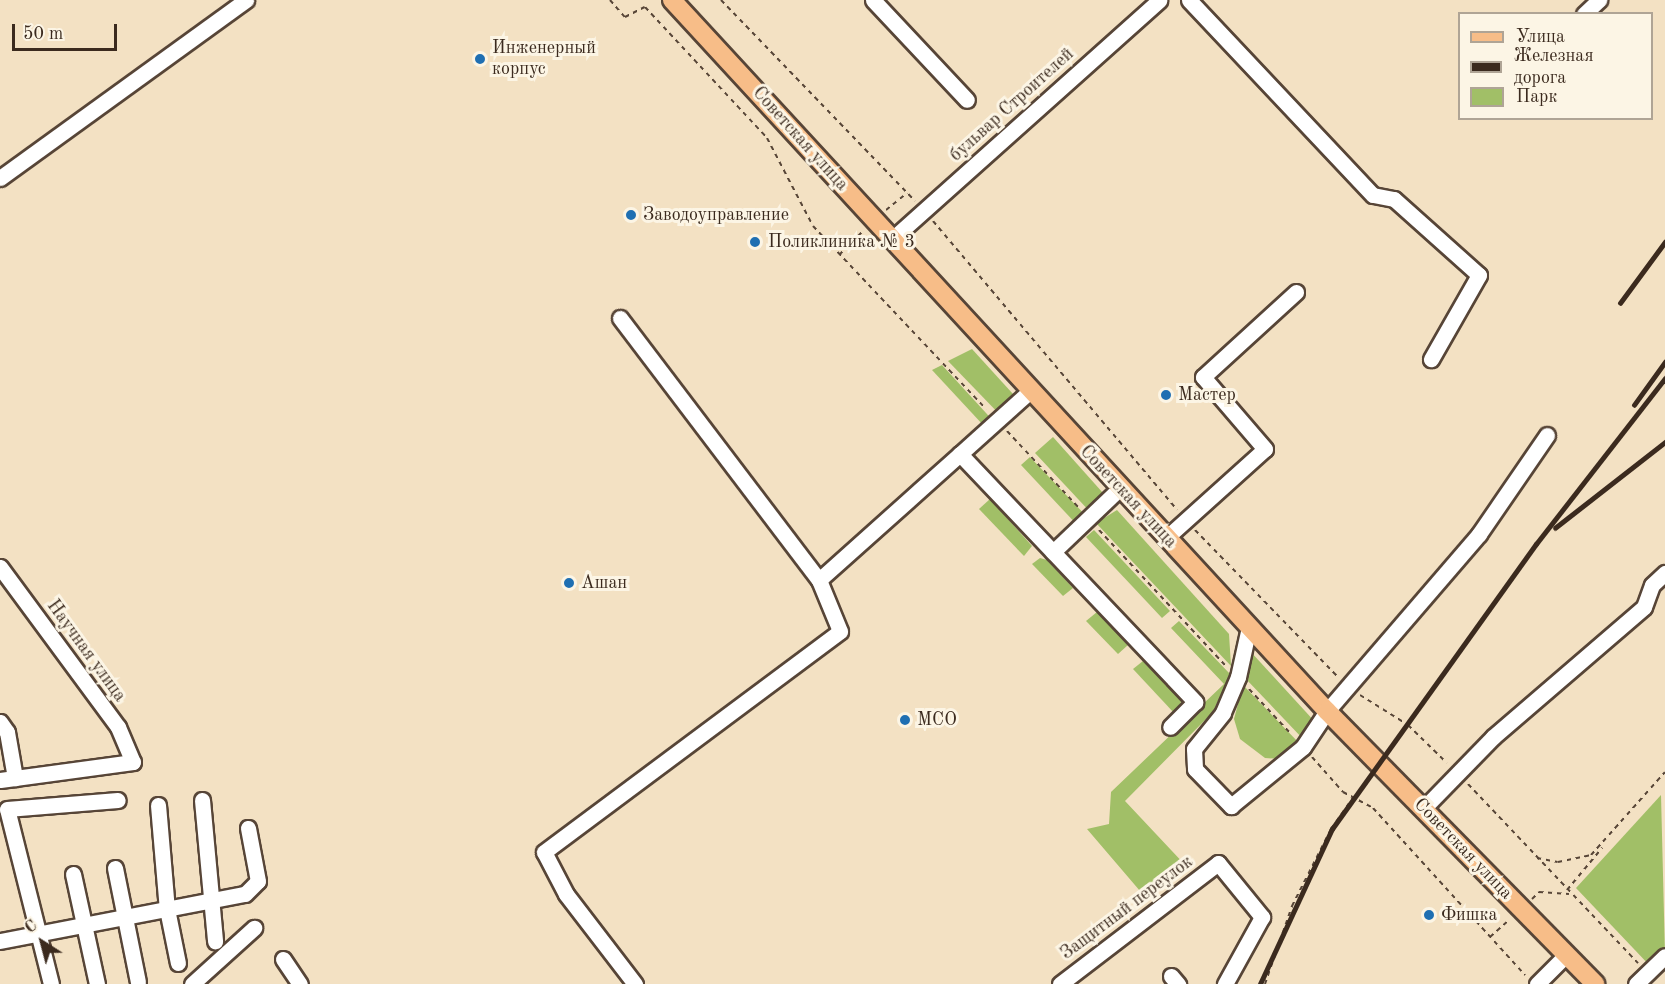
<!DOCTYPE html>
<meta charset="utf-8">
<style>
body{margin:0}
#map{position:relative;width:1665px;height:984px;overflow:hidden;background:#f3e1c3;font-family:"Old Standard TT",serif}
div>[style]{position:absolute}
.green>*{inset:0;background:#a1bf67}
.path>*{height:2px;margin-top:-1px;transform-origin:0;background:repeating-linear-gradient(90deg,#574537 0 4.5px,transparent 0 9px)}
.roads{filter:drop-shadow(2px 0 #574537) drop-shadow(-2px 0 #574537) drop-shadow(0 2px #574537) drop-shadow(0 -2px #574537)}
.minor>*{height:15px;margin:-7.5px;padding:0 7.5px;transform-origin:7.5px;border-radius:7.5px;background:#fff}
.major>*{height:18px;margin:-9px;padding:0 9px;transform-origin:9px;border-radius:9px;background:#f7bd88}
.rail>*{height:4.5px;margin:-2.25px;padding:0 2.25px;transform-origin:2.25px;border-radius:2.25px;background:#3b2a1e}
.dots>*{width:16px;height:16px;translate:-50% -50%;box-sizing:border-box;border:3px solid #fcf5e5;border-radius:50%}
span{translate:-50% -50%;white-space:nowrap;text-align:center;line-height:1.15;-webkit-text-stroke:6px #fcf5e5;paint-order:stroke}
.poi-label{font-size:18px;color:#3b2a1e}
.left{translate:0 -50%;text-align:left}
.street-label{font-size:18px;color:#3b2a1e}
.legend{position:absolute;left:1458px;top:12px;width:195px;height:108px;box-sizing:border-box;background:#fcf5e5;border:2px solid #afa495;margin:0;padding:8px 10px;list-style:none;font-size:18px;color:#3b2a1e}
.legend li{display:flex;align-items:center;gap:12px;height:30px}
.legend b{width:30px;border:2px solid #afa495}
.north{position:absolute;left:12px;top:912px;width:60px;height:60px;-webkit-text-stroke:4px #fcf5e5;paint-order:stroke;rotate:324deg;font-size:16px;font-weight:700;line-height:24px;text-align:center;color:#3b2a1e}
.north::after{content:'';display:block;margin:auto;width:21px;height:27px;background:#3b2a1e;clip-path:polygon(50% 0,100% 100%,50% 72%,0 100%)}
.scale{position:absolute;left:12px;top:24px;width:105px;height:27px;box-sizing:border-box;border:3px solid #3b2a1e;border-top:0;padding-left:8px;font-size:18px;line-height:21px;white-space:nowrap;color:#3b2a1e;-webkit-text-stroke:4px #fcf5e5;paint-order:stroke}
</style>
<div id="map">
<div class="green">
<i style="clip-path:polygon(972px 349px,1013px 394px,1004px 419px,948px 361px)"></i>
<i style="clip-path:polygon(942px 365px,997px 425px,984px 426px,932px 370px)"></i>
<i style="clip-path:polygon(1053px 437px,1103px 493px,1106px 498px,1093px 515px,1035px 453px)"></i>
<i style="clip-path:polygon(1030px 457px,1089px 519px,1080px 528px,1021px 465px)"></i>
<i style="clip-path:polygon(990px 499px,1032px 546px,1024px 556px,979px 509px)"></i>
<i style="clip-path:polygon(1117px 510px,1229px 634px,1231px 666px,1096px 523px)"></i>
<i style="clip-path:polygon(1094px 530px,1170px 611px,1162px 618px,1086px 537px)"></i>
<i style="clip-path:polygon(1040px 558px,1047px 560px,1073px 588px,1063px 596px,1032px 564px)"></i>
<i style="clip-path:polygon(1097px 612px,1128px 645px,1118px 654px,1086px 621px)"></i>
<i style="clip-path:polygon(1179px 621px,1230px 674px,1213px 712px,1125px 801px,1187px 867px,1146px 898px,1087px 829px,1109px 824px,1111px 792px,1224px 684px,1171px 628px)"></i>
<i style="clip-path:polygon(1250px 651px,1316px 723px,1304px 740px,1245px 678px)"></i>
<i style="clip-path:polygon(1143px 661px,1182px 700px,1175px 714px,1133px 669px)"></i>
<i style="clip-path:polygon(1243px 685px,1300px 744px,1282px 759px,1265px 758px,1240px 739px,1234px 719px)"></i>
<i style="clip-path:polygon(1661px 795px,1665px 955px,1652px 968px,1576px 888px)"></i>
</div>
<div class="path">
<i style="left:610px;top:0;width:23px;rotate:49deg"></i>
<i style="left:625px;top:17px;width:22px;rotate:-27deg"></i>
<i style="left:645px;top:7px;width:179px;rotate:47deg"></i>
<i style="left:767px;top:138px;width:99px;rotate:62.4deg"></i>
<i style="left:813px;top:226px;width:252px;rotate:46.6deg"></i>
<i style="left:721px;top:0;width:279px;rotate:46deg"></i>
<i style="left:886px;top:210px;width:27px;rotate:-39deg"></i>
<i style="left:933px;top:221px;width:378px;rotate:49.8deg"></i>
<i style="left:839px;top:255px;width:35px;rotate:-45deg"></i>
<i style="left:1007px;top:431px;width:105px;rotate:46.9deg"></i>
<i style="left:1099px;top:530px;width:186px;rotate:47deg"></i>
<i style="left:1195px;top:530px;width:204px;rotate:45.8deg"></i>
<i style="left:1249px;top:689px;width:63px;rotate:46.9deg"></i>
<i style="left:1360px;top:695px;width:57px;rotate:32deg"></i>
<i style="left:1408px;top:725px;width:54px;rotate:44.3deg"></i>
<i style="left:1312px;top:757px;width:47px;rotate:48.5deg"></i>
<i style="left:1343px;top:792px;width:34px;rotate:28deg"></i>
<i style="left:1373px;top:808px;width:226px;rotate:47.7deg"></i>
<i style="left:1468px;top:784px;width:247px;rotate:46.5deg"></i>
<i style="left:1537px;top:858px;width:21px;rotate:11deg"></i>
<i style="left:1558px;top:862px;width:34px;rotate:-12deg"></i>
<i style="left:1591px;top:855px;width:111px;rotate:-48.3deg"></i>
<i style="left:1567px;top:890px;width:55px;rotate:-50.2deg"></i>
<i style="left:1532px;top:899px;width:10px;rotate:-45deg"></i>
<i style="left:1539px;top:892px;width:30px;rotate:4deg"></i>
<i style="left:1490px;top:937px;width:27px;rotate:-42deg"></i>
<i style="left:1265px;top:984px;width:83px;rotate:-70.9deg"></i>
<i style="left:1292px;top:906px;width:86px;rotate:-63.1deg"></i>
<i style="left:1331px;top:829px;width:38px;rotate:-55deg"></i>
</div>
<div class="roads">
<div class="minor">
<i style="left:873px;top:0;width:137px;rotate:46.8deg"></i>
<i style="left:1189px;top:0;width:268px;rotate:46.7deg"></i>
<i style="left:1373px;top:195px;width:21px;rotate:11deg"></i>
<i style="left:1394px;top:199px;width:114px;rotate:41.8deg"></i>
<i style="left:1479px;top:275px;width:97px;rotate:119.7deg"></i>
<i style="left:1584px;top:14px;width:21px;rotate:-43deg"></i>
<i style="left:0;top:178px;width:304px;rotate:-35.9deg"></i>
<i style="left:891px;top:240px;width:360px;rotate:-41.8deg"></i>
<i style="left:620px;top:318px;width:329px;rotate:52.8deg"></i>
<i style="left:960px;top:454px;width:94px;rotate:-42deg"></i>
<i style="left:1166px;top:538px;width:133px;rotate:-42deg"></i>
<i style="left:1265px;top:449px;width:95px;rotate:-130.7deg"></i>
<i style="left:1203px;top:377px;width:126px;rotate:-42.4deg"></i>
<i style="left:1053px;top:552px;width:94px;rotate:-43.7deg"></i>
<i style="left:0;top:567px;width:199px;rotate:53.6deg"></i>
<i style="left:118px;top:727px;width:38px;rotate:67deg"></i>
<i style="left:133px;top:762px;width:134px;rotate:172.3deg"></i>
<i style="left:1249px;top:627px;width:51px;rotate:102.4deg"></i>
<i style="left:1238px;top:677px;width:39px;rotate:113deg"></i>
<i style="left:1223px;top:713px;width:46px;rotate:128.9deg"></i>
<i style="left:1194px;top:749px;width:20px;rotate:87deg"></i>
<i style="left:1195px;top:769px;width:52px;rotate:45.8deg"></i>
<i style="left:1231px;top:806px;width:93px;rotate:-39.3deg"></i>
<i style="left:1303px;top:747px;width:43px;rotate:-56.3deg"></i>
<i style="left:1327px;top:711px;width:233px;rotate:-49.3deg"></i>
<i style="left:1479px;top:534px;width:120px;rotate:-55.5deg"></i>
<i style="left:0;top:722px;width:12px;rotate:55deg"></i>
<i style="left:7px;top:732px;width:47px;rotate:80.1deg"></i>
<i style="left:202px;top:800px;width:142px;rotate:84.7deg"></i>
<i style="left:158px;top:805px;width:104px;rotate:85.1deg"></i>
<i style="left:167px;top:909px;width:55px;rotate:78.5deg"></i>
<i style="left:1423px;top:809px;width:100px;rotate:-45.8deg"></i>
<i style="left:1493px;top:737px;width:199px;rotate:-40.7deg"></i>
<i style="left:1644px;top:607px;width:23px;rotate:-70deg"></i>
<i style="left:1652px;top:585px;width:18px;rotate:-43deg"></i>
<i style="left:115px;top:868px;width:116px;rotate:78.6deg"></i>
<i style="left:73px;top:874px;width:113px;rotate:77.7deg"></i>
<i style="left:0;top:941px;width:249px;rotate:-10.9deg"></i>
<i style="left:245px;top:894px;width:18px;rotate:-45deg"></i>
<i style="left:258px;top:881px;width:54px;rotate:-100.7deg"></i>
<i style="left:283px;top:959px;width:30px;rotate:56deg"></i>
<i style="left:1171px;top:976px;width:11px;rotate:49deg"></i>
<i style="left:51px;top:984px;width:180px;rotate:-104.1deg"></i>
<i style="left:7px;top:809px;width:111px;rotate:-4.6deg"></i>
<i style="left:192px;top:984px;width:84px;rotate:-42.1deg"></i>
<i style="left:635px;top:984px;width:113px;rotate:-127.5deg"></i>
<i style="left:566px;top:894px;width:47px;rotate:-117.6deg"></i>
<i style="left:544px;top:852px;width:369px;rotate:-36.7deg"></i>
<i style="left:840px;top:631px;width:55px;rotate:-112.4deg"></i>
<i style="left:819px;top:580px;width:189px;rotate:-41.8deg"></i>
<i style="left:960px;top:454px;width:342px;rotate:46.5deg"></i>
<i style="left:1195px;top:702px;width:35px;rotate:135deg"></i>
<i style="left:1060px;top:984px;width:199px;rotate:-37.4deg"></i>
<i style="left:1218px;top:863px;width:70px;rotate:50.8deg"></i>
<i style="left:1262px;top:917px;width:77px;rotate:118.9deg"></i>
<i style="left:1537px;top:984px;width:41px;rotate:-45deg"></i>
<i style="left:1636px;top:984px;width:40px;rotate:-44deg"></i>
</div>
<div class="major">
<i style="left:672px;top:0;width:967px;rotate:47.35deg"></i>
<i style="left:1327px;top:711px;width:383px;rotate:45.5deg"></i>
</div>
</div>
<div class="rail">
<i style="left:1620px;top:303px;width:76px;rotate:-53.6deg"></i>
<i style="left:1634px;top:405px;width:53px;rotate:-54.2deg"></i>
<i style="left:1555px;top:528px;width:140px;rotate:-38deg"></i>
<i style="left:1260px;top:984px;width:171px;rotate:-65.1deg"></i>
<i style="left:1332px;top:829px;width:350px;rotate:-54.4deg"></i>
<i style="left:1536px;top:544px;width:210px;rotate:-52.1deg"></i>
</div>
<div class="dots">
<i style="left:480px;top:59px;background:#1f6fb2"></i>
<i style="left:631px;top:215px;background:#1f6fb2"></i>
<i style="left:755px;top:242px;background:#1f6fb2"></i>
<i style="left:1166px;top:395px;background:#1f6fb2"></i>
<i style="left:569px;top:583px;background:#1f6fb2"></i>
<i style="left:905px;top:720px;background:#1f6fb2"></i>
<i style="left:1429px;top:915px;background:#1f6fb2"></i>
</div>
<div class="poi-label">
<span class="left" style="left:492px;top:59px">Инженерный<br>корпус</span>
<span class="left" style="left:643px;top:215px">Заводоуправление</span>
<span class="left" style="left:768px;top:242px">Поликлиника № 3</span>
<span class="left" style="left:1178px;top:395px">Мастер</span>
<span class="left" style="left:581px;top:583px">Ашан</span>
<span class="left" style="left:917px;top:720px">МСО</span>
<span class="left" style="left:1441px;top:915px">Фишка</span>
</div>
<div class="street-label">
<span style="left:1012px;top:105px;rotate:-42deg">бульвар Строителей</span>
<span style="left:800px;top:139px;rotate:48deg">Советская улица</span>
<span style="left:1128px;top:497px;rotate:47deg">Советская улица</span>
<span style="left:86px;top:651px;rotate:54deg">Научная улица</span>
<span style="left:1463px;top:849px;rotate:46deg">Советская улица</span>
<span style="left:1127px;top:908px;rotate:-37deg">Защитный переулок</span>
</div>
<ul class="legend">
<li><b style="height:8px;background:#f7bd88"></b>Улица</li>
<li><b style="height:8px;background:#3b2a1e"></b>Железная дорога</li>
<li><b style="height:16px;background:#a1bf67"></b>Парк</li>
</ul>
<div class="north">С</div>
<div class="scale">50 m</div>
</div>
